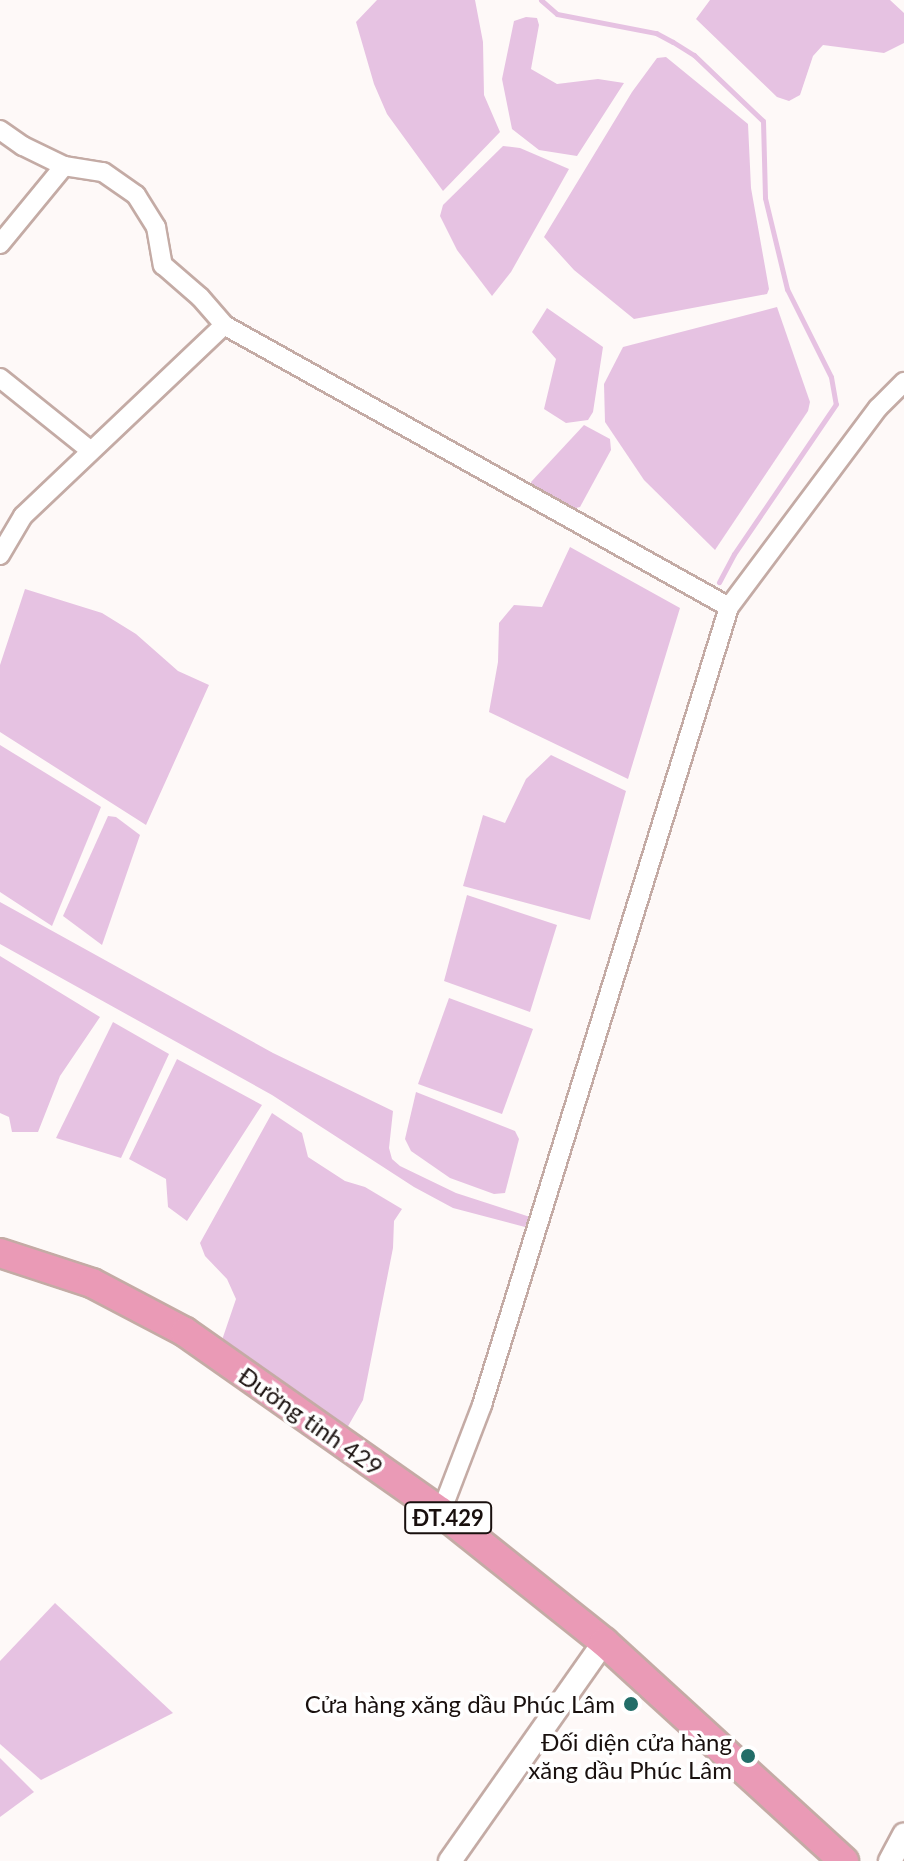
<!DOCTYPE html>
<meta charset="utf-8">
<style>
body{margin:0}
#map{position:relative;width:904px;height:1861px;overflow:hidden;background:#fef9f8;font-family:Lato,sans-serif}
div>[style]{position:absolute}
.water>*{inset:0;background:#e6c2e2}
.stream>*{height:5px;margin:-2.5px;padding:0 2.5px;transform-origin:2.5px;border-radius:2.5px;background:#e6c2e2}
.roads{filter:drop-shadow(2px 0 #c4aba5) drop-shadow(-2px 0 #c4aba5) drop-shadow(0 2px #c4aba5) drop-shadow(0 -2px #c4aba5)}
.minor>*{height:18px;margin:-9px;padding:0 9px;transform-origin:9px;border-radius:9px;background:#fff}
.tertiary>*{height:22px;margin:-11px;padding:0 11px;transform-origin:11px;border-radius:11px;background:#fff}
.primary>*{height:28px;margin:-14px;padding:0 14px;transform-origin:14px;border-radius:14px;background:#ea9ab6}
.dots>*{width:22px;height:22px;translate:-50% -50%;box-sizing:border-box;border:4px solid #fff;border-radius:50%}
span{translate:-50% -50%;white-space:nowrap;text-align:center;line-height:1.15;-webkit-text-stroke:7px #fff;paint-order:stroke}
.shield-label span{padding:2px 6px;background:#fff;border:2px solid;border-radius:6px;-webkit-text-stroke-width:0}
.shield-label{font-size:22px;color:#19100e;font-weight:700}
.street-label{font-size:24px;color:#19100e}
.poi-label{font-size:24px;color:#19100e}
.right{translate:-100% -50%;text-align:right}
</style>
<div id="map">
<div class="water">
<i style="clip-path:polygon(377px 0,475px 0,483px 42px,484px 95px,500px 132px,443px 191px,387px 114px,374px 84px,356px 22px)"></i>
<i style="clip-path:polygon(710px 0,890px 0,904px 13px,904px 43px,884px 53px,823px 45px,813px 56px,800px 95px,789px 101px,777px 97px,696px 19px)"></i>
<i style="clip-path:polygon(526px 17px,537px 18px,539px 25px,531px 69px,557px 84px,598px 79px,624px 83px,577px 156px,539px 150px,512px 129px,502px 79px,514px 21px)"></i>
<i style="clip-path:polygon(666px 57px,748px 124px,751px 188px,769px 289px,767px 294px,634px 319px,574px 270px,544px 237px,632px 92px,657px 58px)"></i>
<i style="clip-path:polygon(503px 146px,520px 148px,569px 169px,511px 272px,492px 296px,457px 250px,440px 216px,443px 205px)"></i>
<i style="clip-path:polygon(777px 307px,810px 402px,808px 411px,715px 550px,644px 480px,605px 422px,604px 384px,623px 347px)"></i>
<i style="clip-path:polygon(547px 308px,603px 347px,593px 412px,588px 420px,566px 423px,544px 409px,556px 359px,532px 332px)"></i>
<i style="clip-path:polygon(584px 425px,610px 439px,611px 450px,580px 507px,567px 510px,535px 491px,531px 482px)"></i>
<i style="clip-path:polygon(570px 547px,680px 608px,628px 779px,489px 712px,498px 662px,499px 623px,514px 605px,542px 607px)"></i>
<i style="clip-path:polygon(25px 589px,102px 613px,136px 634px,178px 671px,209px 685px,146px 825px,0 732px,0 665px)"></i>
<i style="clip-path:polygon(0 745px,101px 807px,52px 926px,0 892px)"></i>
<i style="clip-path:polygon(551px 755px,626px 791px,590px 920px,463px 886px,483px 815px,505px 823px,526px 779px)"></i>
<i style="clip-path:polygon(108px 816px,116px 817px,140px 835px,102px 945px,63px 916px)"></i>
<i style="clip-path:polygon(467px 895px,557px 925px,530px 1012px,444px 981px)"></i>
<i style="clip-path:polygon(0 902px,273px 1053px,393px 1111px,389px 1148px,392px 1159px,400px 1166px,456px 1193px,530px 1217px,525px 1227px,453px 1208px,414px 1187px,272px 1095px,0 944px)"></i>
<i style="clip-path:polygon(0 956px,100px 1017px,60px 1076px,38px 1132px,12px 1132px,9px 1117px,0 1113px)"></i>
<i style="clip-path:polygon(449px 998px,533px 1029px,502px 1114px,418px 1084px)"></i>
<i style="clip-path:polygon(113px 1022px,169px 1054px,121px 1158px,56px 1138px)"></i>
<i style="clip-path:polygon(177px 1059px,262px 1105px,187px 1221px,168px 1207px,166px 1179px,129px 1159px)"></i>
<i style="clip-path:polygon(416px 1092px,515px 1131px,519px 1139px,505px 1193px,494px 1194px,450px 1178px,411px 1151px,405px 1139px)"></i>
<i style="clip-path:polygon(272px 1113px,302px 1133px,308px 1157px,345px 1181px,365px 1187px,402px 1209px,394px 1221px,393px 1248px,363px 1400px,347px 1428px,222px 1340px,236px 1299px,227px 1279px,205px 1256px,200px 1243px)"></i>
<i style="clip-path:polygon(55px 1603px,173px 1713px,41px 1780px,0 1744px,0 1661px)"></i>
<i style="clip-path:polygon(0 1758px,34px 1792px,0 1817px)"></i>
</div>
<div class="stream">
<i style="left:541px;top:0;width:21px;rotate:41deg"></i>
<i style="left:557px;top:14px;width:101px;rotate:10.9deg"></i>
<i style="left:656px;top:33px;width:19px;rotate:28deg"></i>
<i style="left:673px;top:42px;width:25px;rotate:32deg"></i>
<i style="left:694px;top:55px;width:95px;rotate:43.7deg"></i>
<i style="left:763px;top:121px;width:77px;rotate:88.5deg"></i>
<i style="left:765px;top:198px;width:94px;rotate:76.4deg"></i>
<i style="left:787px;top:289px;width:98px;rotate:63.4deg"></i>
<i style="left:831px;top:377px;width:27px;rotate:80deg"></i>
<i style="left:836px;top:404px;width:181px;rotate:124.2deg"></i>
<i style="left:734px;top:554px;width:32px;rotate:118deg"></i>
</div>
<div class="roads">
<div class="minor">
<i style="left:0;top:130px;width:28px;rotate:35deg"></i>
<i style="left:23px;top:146px;width:46px;rotate:26deg"></i>
<i style="left:64px;top:166px;width:39px;rotate:9deg"></i>
<i style="left:103px;top:172px;width:40px;rotate:34.9deg"></i>
<i style="left:136px;top:195px;width:38px;rotate:58deg"></i>
<i style="left:156px;top:227px;width:39px;rotate:80deg"></i>
<i style="left:163px;top:265px;width:49px;rotate:40.9deg"></i>
<i style="left:200px;top:297px;width:37px;rotate:49deg"></i>
<i style="left:224px;top:325px;width:578px;rotate:29.18deg"></i>
<i style="left:0;top:244px;width:101px;rotate:-50.6deg"></i>
<i style="left:0;top:378px;width:115px;rotate:38.7deg"></i>
<i style="left:0;top:555px;width:45px;rotate:-59.5deg"></i>
<i style="left:23px;top:516px;width:277px;rotate:-43.5deg"></i>
<i style="left:441px;top:1512px;width:115px;rotate:-69deg"></i>
<i style="left:482px;top:1405px;width:835px;rotate:-72.8deg"></i>
<i style="left:729px;top:607px;width:249px;rotate:-53.2deg"></i>
<i style="left:878px;top:408px;width:37px;rotate:-45deg"></i>
</div>
<div class="tertiary">
<i style="left:450px;top:1861px;width:268px;rotate:-54.9deg"></i>
<i style="left:890px;top:1861px;width:30px;rotate:-62deg"></i>
</div>
<div class="primary">
<i style="left:0;top:1253px;width:97px;rotate:18.1deg"></i>
<i style="left:92px;top:1283px;width:105px;rotate:27.8deg"></i>
<i style="left:185px;top:1332px;width:313px;rotate:35.1deg"></i>
<i style="left:441px;top:1512px;width:208px;rotate:38.6deg"></i>
<i style="left:604px;top:1642px;width:325px;rotate:42.4deg"></i>
</div>
</div>
<div class="dots">
<i style="left:631px;top:1704px;background:#226d68"></i>
<i style="left:748px;top:1756px;background:#226d68"></i>
</div>
<div class="shield-label">
<span style="left:448px;top:1518px">ĐT.429</span>
</div>
<div class="street-label">
<span style="left:311px;top:1421px;rotate:35deg">Đường tỉnh 429</span>
</div>
<div class="poi-label">
<span class="right" style="left:615px;top:1704px">Cửa hàng xăng dầu Phúc Lâm</span>
<span class="right" style="left:732px;top:1756px">Đối diện cửa hàng<br>xăng dầu Phúc Lâm</span>
</div>
</div>
